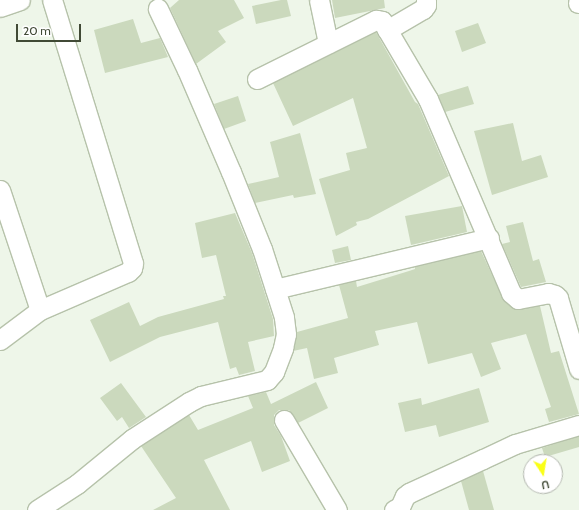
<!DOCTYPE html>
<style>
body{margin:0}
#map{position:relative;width:579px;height:510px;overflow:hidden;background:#eef6e9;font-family:Cabin,sans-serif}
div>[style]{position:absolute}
.building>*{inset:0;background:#cbd9bd}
.roads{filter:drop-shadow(1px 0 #b6c2aa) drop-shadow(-1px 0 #b6c2aa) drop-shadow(0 1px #b6c2aa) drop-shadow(0 -1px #b6c2aa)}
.minor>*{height:19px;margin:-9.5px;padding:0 9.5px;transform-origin:9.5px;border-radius:9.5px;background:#fff}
span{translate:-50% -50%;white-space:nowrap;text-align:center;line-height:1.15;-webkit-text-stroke:3px #fff;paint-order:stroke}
.north{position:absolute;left:523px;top:454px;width:40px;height:40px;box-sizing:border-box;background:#fff;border:1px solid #b3b7af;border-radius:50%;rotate:168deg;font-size:11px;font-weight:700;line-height:16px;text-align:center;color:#414a36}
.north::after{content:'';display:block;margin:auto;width:14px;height:18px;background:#faff16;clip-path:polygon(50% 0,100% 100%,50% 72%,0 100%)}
.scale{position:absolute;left:16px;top:24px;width:65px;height:18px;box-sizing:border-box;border:2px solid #414a36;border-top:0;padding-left:5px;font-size:12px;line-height:14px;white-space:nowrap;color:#414a36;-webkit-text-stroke:3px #fff;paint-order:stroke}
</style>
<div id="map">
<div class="building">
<i style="clip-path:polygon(179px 0,234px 0,244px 18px,218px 31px,226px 42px,196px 64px,170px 8px)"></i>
<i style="clip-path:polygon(281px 0,287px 0,291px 16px,256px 24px,252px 6px)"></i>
<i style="clip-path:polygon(332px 0,384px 0,385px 8px,335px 18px)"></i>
<i style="clip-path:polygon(133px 19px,141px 43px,160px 38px,168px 57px,105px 73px,94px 30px)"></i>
<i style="clip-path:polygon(478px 23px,486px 43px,462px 52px,455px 31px)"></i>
<i style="clip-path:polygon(376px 32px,415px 102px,418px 104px,449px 176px,368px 219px,356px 222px,357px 225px,336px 236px,319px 179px,350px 170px,346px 153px,367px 148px,353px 98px,293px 126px,273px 83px)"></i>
<i style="clip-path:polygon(468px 86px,474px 104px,445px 112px,438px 95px)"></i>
<i style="clip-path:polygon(238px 96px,246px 121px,224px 129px,214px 104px)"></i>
<i style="clip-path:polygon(513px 123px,522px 161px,541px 155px,548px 177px,492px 195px,474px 131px)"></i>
<i style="clip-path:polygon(300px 133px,316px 194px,294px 198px,293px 195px,255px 203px,248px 184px,279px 177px,270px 142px)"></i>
<i style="clip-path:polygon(462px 206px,467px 232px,411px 245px,405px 216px)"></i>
<i style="clip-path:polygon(235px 213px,252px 253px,273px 319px,274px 336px,248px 342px,255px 371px,239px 375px,236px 367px,230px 369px,218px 322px,160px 337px,110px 362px,90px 320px,129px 302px,140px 326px,158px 317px,224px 299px,223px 296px,226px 296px,216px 255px,202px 258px,195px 223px)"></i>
<i style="clip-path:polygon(523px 222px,533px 261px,539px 259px,546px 282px,521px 287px,502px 244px,510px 242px,506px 226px)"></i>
<i style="clip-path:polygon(348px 246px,351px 260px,335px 263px,332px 250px)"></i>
<i style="clip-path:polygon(481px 251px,504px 301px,516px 310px,540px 306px,551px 353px,559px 351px,579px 414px,549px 422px,545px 409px,551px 407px,526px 334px,491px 343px,501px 369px,481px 377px,472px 353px,428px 364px,417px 322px,375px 331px,379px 345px,334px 358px,338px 373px,314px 379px,307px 348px,293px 351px,297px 332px,348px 318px,339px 285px,356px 281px,357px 287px,409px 271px,415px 269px,415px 267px)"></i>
<i style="clip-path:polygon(316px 382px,328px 408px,298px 423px,289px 410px,279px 410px,274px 415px,274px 425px,281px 436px,290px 461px,262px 472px,251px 441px,204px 460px,230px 510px,153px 510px,176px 498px,141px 446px,189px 415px,198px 430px,253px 408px,248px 396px,266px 392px,271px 404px)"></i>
<i style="clip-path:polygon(121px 383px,146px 417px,129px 428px,122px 417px,117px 421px,100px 398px)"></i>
<i style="clip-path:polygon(479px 388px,489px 422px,439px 437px,436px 425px,405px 432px,398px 403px,421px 398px,422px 405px)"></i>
<i style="clip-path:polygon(579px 436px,579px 447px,545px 457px,542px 448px)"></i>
<i style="clip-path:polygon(483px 471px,494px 510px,469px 510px,461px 481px)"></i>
</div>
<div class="roads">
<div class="minor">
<i style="left:319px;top:0;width:44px;rotate:78.2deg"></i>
<i style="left:578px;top:3px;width:1px"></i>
<i style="left:0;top:7px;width:21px;rotate:-19deg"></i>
<i style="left:387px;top:30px;width:42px;rotate:-30.3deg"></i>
<i style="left:423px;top:9px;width:5px;rotate:-53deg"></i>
<i style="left:426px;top:5px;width:5px;rotate:-90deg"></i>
<i style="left:257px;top:79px;width:133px;rotate:-26.4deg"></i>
<i style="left:376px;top:20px;width:6px;rotate:9deg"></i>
<i style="left:382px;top:21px;width:91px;rotate:59.5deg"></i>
<i style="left:428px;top:99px;width:211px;rotate:66.8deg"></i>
<i style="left:511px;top:293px;width:9px;rotate:41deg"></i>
<i style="left:518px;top:299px;width:31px;rotate:-11deg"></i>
<i style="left:548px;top:293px;width:7px;rotate:16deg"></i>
<i style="left:555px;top:295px;width:4px;rotate:45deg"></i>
<i style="left:558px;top:298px;width:74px;rotate:73.5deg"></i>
<i style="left:0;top:190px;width:126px;rotate:71.6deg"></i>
<i style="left:40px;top:310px;width:50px;rotate:143.1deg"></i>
<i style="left:275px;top:289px;width:220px;rotate:-13.4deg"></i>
<i style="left:40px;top:310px;width:96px;rotate:-23.4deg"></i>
<i style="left:128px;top:272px;width:6px;rotate:-45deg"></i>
<i style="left:132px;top:268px;width:5px;rotate:-79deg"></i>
<i style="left:133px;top:263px;width:275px;rotate:-107.1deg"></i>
<i style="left:284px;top:420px;width:104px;rotate:59.5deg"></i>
<i style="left:37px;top:510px;width:48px;rotate:-33deg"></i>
<i style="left:77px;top:484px;width:71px;rotate:-39.3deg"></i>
<i style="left:132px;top:439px;width:68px;rotate:-33deg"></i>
<i style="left:189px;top:402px;width:13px;rotate:-27deg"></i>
<i style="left:201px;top:396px;width:68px;rotate:-13.6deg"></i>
<i style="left:267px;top:380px;width:11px;rotate:-49deg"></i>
<i style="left:274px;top:372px;width:26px;rotate:-69deg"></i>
<i style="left:283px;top:348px;width:14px;rotate:-78deg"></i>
<i style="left:286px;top:334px;width:17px;rotate:-97deg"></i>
<i style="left:284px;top:317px;width:71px;rotate:-107.9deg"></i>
<i style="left:262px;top:249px;width:83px;rotate:-111.9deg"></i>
<i style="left:231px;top:172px;width:111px;rotate:-113.3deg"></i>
<i style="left:187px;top:70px;width:68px;rotate:-115.4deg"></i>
<i style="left:394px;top:510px;width:7px;rotate:-27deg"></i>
<i style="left:400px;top:507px;width:12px;rotate:-66deg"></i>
<i style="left:405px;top:496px;width:5px;rotate:-37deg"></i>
<i style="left:409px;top:493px;width:81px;rotate:-24.7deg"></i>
<i style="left:483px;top:459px;width:35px;rotate:-25deg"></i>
<i style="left:515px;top:444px;width:67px;rotate:-16.5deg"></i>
</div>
</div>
<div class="north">U</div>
<div class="scale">20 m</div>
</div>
